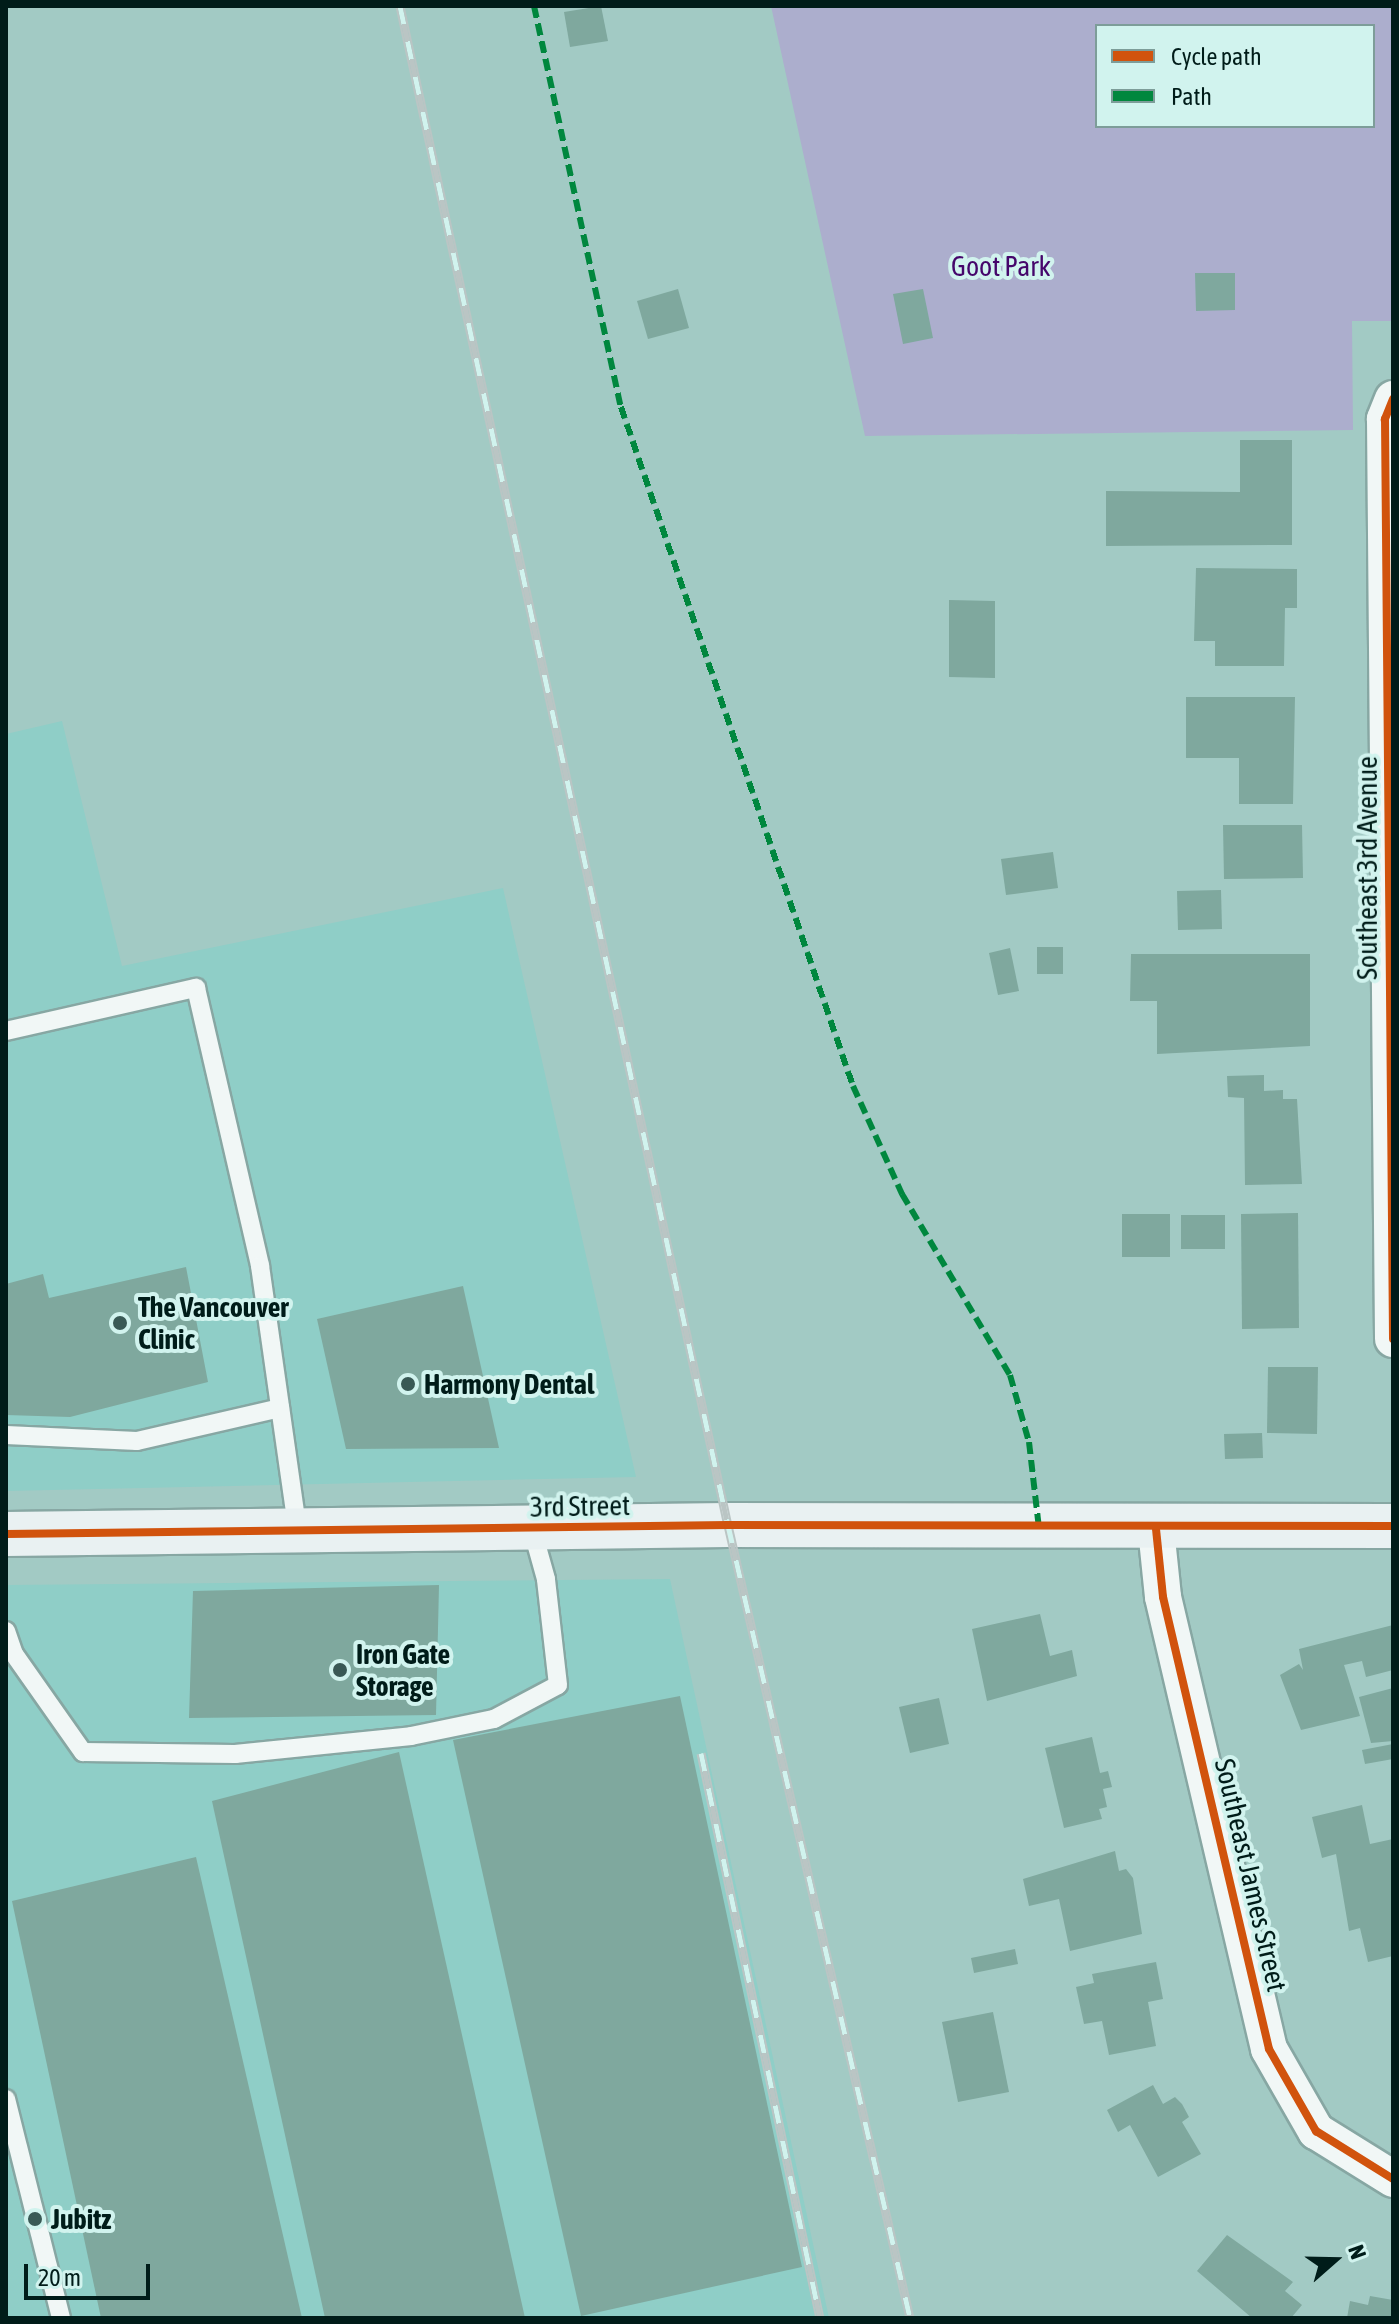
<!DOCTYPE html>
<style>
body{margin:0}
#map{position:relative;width:1399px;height:2324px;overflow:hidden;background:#a2cac4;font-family:"Asap Condensed",sans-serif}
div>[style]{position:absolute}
.built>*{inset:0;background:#8fcec7}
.green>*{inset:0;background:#acaecd}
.building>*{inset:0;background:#7fa89e}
.roads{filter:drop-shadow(2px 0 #87a7a3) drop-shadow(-2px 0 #87a7a3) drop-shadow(0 2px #87a7a3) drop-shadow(0 -2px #87a7a3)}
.lane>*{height:18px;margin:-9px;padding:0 9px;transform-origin:9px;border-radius:9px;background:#f1f7f6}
.street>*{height:36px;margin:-18px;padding:0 18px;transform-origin:18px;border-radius:18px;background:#f1f7f6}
.secondary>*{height:44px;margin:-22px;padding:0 22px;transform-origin:22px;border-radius:22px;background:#e9f1f2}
.rail>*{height:9px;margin-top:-4.5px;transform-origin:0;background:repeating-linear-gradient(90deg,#d1f3ee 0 18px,#bac5c4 0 36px);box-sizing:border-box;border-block:2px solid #bac5c4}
.quiet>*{height:6px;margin-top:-3px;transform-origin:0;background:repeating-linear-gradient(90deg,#00873e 0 12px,transparent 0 18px)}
.cycleway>*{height:8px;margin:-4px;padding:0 4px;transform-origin:4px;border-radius:4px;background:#d1530d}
.dots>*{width:22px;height:22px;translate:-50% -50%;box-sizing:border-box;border:4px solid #d1f3ee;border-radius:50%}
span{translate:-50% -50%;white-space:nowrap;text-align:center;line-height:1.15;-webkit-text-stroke:8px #d1f3ee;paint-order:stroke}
.park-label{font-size:28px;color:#45066b}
.street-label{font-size:28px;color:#001c19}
.poi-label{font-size:28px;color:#001c19;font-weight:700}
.left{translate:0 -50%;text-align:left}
.frame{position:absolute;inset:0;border:8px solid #001c19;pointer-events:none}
.legend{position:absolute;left:1095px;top:24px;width:280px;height:104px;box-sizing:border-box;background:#d1f3ee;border:2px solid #7d9d99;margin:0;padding:10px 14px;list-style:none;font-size:24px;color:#001c19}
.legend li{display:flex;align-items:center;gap:16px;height:40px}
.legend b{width:40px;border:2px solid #7d9d99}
.north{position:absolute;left:1295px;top:2220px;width:80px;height:80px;-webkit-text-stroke:6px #d1f3ee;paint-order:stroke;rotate:70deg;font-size:22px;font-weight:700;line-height:32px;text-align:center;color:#001c19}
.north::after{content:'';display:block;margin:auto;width:28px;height:36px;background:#001c19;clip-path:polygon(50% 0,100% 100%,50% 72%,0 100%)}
.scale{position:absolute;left:24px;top:2264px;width:126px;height:36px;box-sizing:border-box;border:4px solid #001c19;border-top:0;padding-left:10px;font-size:24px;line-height:28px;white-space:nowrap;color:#001c19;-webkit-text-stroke:6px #d1f3ee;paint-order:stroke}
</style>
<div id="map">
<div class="built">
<i style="clip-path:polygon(62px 721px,122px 966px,503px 888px,636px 1477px,6px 1491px,6px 734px)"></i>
<i style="clip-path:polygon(670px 1579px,829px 2318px,6px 2318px,6px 1585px)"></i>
</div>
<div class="green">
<i style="clip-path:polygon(evenodd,771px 6px,1393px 6px,1393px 321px,1352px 321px,1353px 430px,865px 436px,771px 6px,1097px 26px,1373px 26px,1373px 126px,1097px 126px,1097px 26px)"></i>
</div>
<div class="building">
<i style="clip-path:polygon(601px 6px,608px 41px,570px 47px,564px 12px)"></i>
<i style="clip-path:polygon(1195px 273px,1235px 273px,1235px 310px,1196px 311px)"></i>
<i style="clip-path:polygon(678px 289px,689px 328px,648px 339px,637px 301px)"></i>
<i style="clip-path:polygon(923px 289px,933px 338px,903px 344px,893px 294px)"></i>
<i style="clip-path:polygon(1240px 440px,1292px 440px,1292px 545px,1106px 546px,1106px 491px,1240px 492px)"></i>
<i style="clip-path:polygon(1196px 568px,1297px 569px,1297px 608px,1285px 608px,1284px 666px,1215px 666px,1215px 641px,1194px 641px)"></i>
<i style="clip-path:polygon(949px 600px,995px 601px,995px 678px,949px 677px)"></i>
<i style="clip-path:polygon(1186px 697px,1295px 697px,1293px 804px,1239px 804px,1239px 758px,1186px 758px)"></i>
<i style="clip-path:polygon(1223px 825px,1302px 825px,1303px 878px,1224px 879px)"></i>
<i style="clip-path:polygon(1053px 852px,1058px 888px,1006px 895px,1001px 859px)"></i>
<i style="clip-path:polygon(1221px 890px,1222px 929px,1178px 930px,1177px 891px)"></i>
<i style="clip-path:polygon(1037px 947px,1063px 947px,1063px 974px,1037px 974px)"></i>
<i style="clip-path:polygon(1010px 948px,1019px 991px,998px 995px,989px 953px)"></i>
<i style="clip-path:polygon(1131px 954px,1310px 954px,1310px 1046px,1157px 1054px,1157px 1001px,1130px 1001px)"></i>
<i style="clip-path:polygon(1264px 1075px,1264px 1091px,1283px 1090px,1283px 1099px,1297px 1099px,1302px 1184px,1245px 1185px,1244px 1098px,1228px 1097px,1227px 1076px)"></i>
<i style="clip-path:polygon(1298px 1213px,1299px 1328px,1242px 1329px,1241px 1214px)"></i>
<i style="clip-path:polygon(1122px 1214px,1170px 1214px,1170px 1257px,1122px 1257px)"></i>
<i style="clip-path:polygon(1181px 1215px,1225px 1215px,1225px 1249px,1181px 1249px)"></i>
<i style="clip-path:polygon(186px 1267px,208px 1382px,70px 1417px,6px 1415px,6px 1284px,43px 1274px,49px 1298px)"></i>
<i style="clip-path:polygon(463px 1286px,499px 1448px,346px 1449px,317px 1319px)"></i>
<i style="clip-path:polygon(1268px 1367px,1318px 1367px,1317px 1434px,1267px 1433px)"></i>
<i style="clip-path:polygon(1262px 1433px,1263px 1458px,1225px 1459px,1224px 1434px)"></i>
<i style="clip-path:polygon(439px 1585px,436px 1715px,189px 1718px,193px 1591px)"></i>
<i style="clip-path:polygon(1040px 1614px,1050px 1656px,1072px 1650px,1077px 1676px,987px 1701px,972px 1629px)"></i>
<i style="clip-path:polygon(1393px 1625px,1393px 1670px,1366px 1677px,1362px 1661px,1344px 1665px,1360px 1716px,1301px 1730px,1280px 1675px,1299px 1664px,1303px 1670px,1299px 1649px)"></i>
<i style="clip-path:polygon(1393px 1688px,1393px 1741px,1371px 1743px,1359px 1697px)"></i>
<i style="clip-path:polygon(680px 1696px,802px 2267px,581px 2316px,453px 1740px)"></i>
<i style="clip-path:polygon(939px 1698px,949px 1744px,910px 1753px,899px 1707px)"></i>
<i style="clip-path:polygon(1092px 1737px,1100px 1773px,1108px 1771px,1112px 1787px,1103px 1789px,1107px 1807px,1099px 1809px,1102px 1819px,1064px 1828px,1045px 1748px)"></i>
<i style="clip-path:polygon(1393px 1744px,1393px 1759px,1365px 1764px,1362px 1750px)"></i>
<i style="clip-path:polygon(399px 1752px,525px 2318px,325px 2318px,212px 1801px)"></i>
<i style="clip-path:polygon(1362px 1805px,1370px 1844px,1393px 1839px,1393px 1956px,1368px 1962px,1360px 1928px,1349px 1931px,1336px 1854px,1322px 1858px,1312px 1817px)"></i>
<i style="clip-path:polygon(1115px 1851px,1119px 1871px,1126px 1869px,1133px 1878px,1142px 1934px,1070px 1951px,1059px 1899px,1029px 1906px,1023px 1879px)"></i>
<i style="clip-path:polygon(196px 1857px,302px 2318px,101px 2318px,12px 1901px)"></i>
<i style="clip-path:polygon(1015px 1949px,1018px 1964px,974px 1973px,971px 1958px)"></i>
<i style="clip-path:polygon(1156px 1962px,1163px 1999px,1148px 2002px,1156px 2046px,1109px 2055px,1102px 2021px,1084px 2024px,1076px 1987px,1094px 1983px,1092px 1974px)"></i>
<i style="clip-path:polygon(993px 2012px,1009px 2092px,958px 2102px,942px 2022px)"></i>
<i style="clip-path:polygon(1153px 2085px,1163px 2104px,1175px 2097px,1182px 2104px,1189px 2117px,1182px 2122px,1201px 2154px,1158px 2177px,1130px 2125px,1118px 2132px,1107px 2110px)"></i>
<i style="clip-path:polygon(1227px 2235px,1293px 2282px,1285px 2291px,1302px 2305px,1291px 2318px,1252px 2318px,1197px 2271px)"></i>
<i style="clip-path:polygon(1370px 2296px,1393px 2300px,1393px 2318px,1347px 2318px,1350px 2301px,1368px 2305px)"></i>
</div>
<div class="roads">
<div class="lane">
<i style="left:6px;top:1031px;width:195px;rotate:-12.8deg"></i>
<i style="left:196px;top:988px;width:285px;rotate:77deg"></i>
<i style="left:260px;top:1266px;width:269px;rotate:81.9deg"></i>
<i style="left:6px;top:1435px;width:131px;rotate:2.6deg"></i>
<i style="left:137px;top:1441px;width:147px;rotate:-13deg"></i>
<i style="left:6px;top:1631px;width:24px;rotate:71deg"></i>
<i style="left:14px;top:1654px;width:120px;rotate:54.9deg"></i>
<i style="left:83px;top:1752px;width:152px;rotate:0.8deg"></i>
<i style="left:235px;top:1754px;width:177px;rotate:-5.8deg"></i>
<i style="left:411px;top:1736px;width:85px;rotate:-11.6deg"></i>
<i style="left:494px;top:1719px;width:72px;rotate:-28deg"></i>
<i style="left:558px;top:1685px;width:107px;rotate:-96.5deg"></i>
<i style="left:546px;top:1579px;width:52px;rotate:-105.6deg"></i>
<i style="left:6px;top:2099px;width:226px;rotate:75.9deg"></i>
</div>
<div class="street">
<i style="left:1393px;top:399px;width:22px;rotate:112deg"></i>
<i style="left:1385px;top:419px;width:920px;rotate:89.5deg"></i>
<i style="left:1156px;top:1529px;width:68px;rotate:84.1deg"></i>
<i style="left:1163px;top:1597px;width:464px;rotate:76.8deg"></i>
<i style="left:1269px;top:2049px;width:95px;rotate:60.2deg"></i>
<i style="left:1316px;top:2131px;width:91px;rotate:31.9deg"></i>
</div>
<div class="secondary">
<i style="left:6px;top:1534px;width:722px;rotate:-0.71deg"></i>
<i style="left:728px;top:1525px;width:665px;rotate:0.09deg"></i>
</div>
</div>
<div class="rail">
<i style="left:400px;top:6px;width:1554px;rotate:77.82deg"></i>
<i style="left:728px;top:1525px;width:814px;rotate:77.07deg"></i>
<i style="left:701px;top:1753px;width:577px;rotate:78.11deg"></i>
</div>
<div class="quiet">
<i style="left:534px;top:6px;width:410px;rotate:77.8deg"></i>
<i style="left:621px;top:407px;width:718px;rotate:71.14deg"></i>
<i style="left:853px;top:1086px;width:119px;rotate:65.6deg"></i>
<i style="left:902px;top:1194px;width:211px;rotate:59.2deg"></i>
<i style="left:1010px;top:1375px;width:70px;rotate:74.2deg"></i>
<i style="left:1029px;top:1442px;width:87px;rotate:83.4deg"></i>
</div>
<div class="cycleway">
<i style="left:1393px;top:399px;width:22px;rotate:112deg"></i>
<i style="left:1385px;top:419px;width:920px;rotate:89.5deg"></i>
<i style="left:1156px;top:1529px;width:68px;rotate:84.1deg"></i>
<i style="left:1163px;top:1597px;width:464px;rotate:76.8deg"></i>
<i style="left:1269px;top:2049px;width:95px;rotate:60.2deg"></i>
<i style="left:1316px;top:2131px;width:91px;rotate:31.9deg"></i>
<i style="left:6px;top:1534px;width:722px;rotate:-0.71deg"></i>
<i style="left:728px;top:1525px;width:665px;rotate:0.09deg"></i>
</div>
<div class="dots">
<i style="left:120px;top:1323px;background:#395955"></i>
<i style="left:408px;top:1384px;background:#395955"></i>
<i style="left:340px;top:1670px;background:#395955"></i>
<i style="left:35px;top:2219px;background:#395955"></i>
</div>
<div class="park-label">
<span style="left:1001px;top:266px">Goot Park</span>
</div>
<div class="street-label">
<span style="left:1367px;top:868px;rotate:-90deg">Southeast 3rd Avenue</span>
<span style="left:580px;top:1506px;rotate:-1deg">3rd Street</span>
<span style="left:1251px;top:1875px;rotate:77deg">Southeast James Street</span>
</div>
<div class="poi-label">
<span class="left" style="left:138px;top:1323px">The Vancouver<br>Clinic</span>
<span class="left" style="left:424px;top:1384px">Harmony Dental</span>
<span class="left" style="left:356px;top:1670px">Iron Gate<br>Storage</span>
<span class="left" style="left:51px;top:2219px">Jubitz</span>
</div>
<div class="frame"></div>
<ul class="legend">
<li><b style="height:10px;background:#d1530d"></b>Cycle path</li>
<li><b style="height:10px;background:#00873e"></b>Path</li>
</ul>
<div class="north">N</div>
<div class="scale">20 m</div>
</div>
